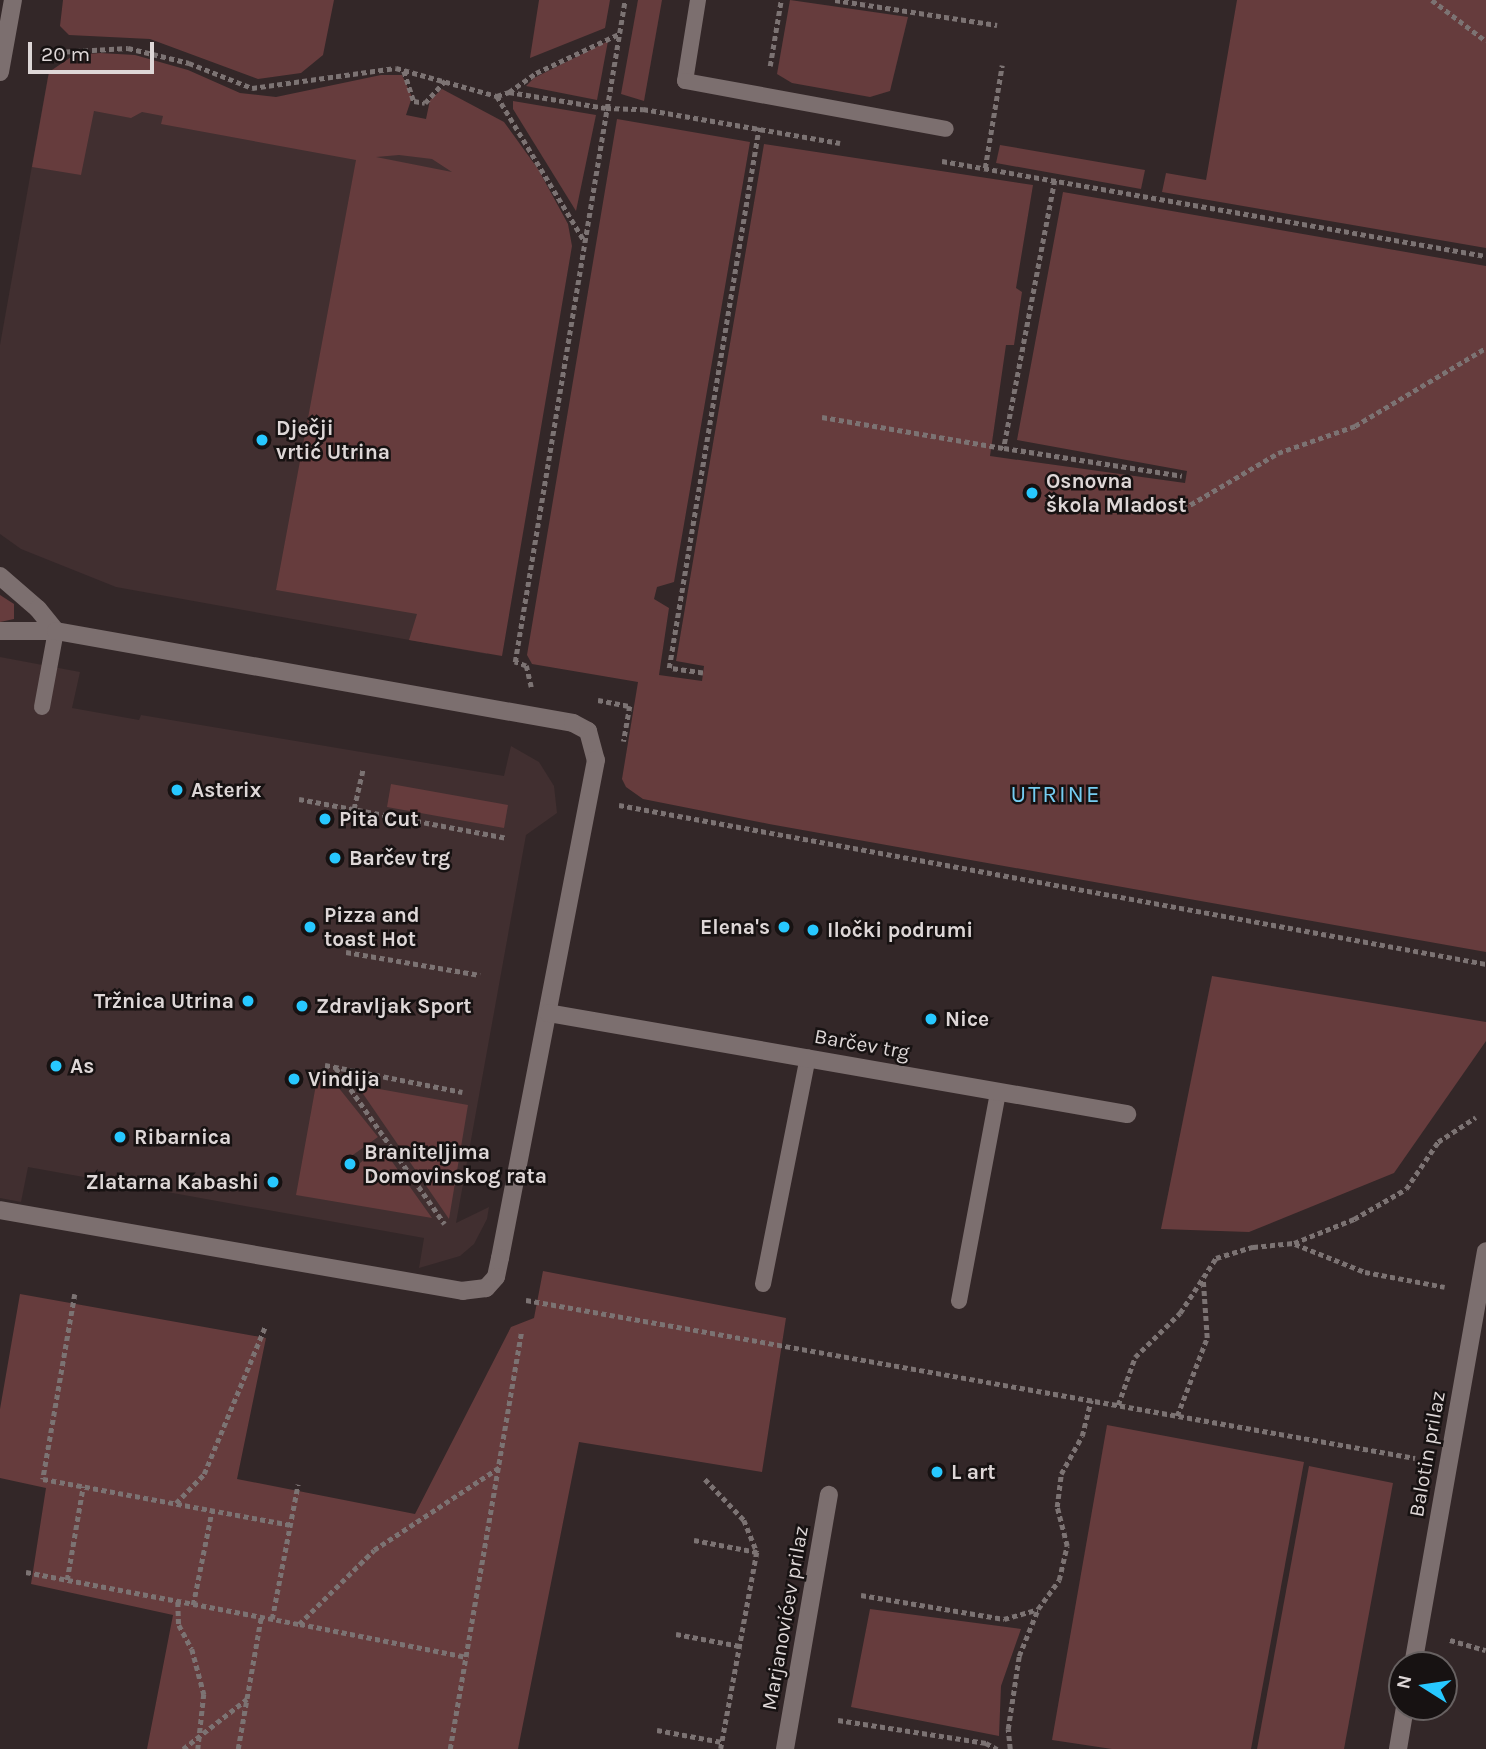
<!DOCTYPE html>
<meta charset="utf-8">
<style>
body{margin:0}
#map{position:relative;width:1486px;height:1749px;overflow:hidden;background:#332728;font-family:Karla,sans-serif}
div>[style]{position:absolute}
.built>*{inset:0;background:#412f30}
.green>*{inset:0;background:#663c3d}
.path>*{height:4.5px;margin-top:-2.25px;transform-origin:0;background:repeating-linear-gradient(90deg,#7c7373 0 5px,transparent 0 8.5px)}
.lane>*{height:16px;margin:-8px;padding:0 8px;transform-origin:8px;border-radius:8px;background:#7c6f6f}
.street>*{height:18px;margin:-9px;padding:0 9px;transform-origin:9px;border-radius:9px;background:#7c6f6f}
.dots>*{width:19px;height:19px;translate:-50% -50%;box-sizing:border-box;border:4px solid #171212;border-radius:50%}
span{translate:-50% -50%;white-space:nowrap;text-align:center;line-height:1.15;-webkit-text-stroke:5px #171212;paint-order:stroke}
.poi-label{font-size:21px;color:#ded7d7;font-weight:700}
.left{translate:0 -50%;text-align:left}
.right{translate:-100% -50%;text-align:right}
.street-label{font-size:21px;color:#ded7d7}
.quarter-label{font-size:24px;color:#75cdf2;letter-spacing:2px}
.north{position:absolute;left:1388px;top:1651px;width:70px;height:70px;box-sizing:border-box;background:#171212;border:2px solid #676161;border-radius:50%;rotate:282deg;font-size:19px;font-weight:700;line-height:28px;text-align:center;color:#ded7d7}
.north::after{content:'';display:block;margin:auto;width:24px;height:32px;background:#27c8ff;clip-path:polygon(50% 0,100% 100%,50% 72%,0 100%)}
.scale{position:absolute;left:28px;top:42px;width:126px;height:32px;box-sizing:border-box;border:4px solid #ded7d7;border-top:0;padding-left:9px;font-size:21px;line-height:24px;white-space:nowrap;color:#ded7d7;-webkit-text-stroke:5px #171212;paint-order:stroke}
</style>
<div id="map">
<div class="built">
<i style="clip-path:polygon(48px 76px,507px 156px,487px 654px,116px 587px,21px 549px,0 534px,0 345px)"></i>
<i style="clip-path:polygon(0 657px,80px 672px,72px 708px,139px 720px,141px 715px,504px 776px,511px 746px,539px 762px,554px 786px,557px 813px,526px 835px,456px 1223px,489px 1207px,487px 1219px,474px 1244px,460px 1256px,419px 1268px,424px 1238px,28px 1167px,21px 1202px,0 1198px)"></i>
</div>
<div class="green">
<i style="clip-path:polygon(63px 0,334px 0,323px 55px,301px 73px,258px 79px,150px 39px,69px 35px,60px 26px)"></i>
<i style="clip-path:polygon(539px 0,610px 0,605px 28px,530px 58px)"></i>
<i style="clip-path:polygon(638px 0,662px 0,644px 101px,621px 94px)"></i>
<i style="clip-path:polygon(790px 0,908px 17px,890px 91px,870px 97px,792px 83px,777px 74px)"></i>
<i style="clip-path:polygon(1237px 0,1486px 0,1486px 248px,1162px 192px,1166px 173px,1206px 180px)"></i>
<i style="clip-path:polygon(608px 41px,597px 100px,526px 86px,534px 78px)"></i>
<i style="clip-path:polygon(evenodd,100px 53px,135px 55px,188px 70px,240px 93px,276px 97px,381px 75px,402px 75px,412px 97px,406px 115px,426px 119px,430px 100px,442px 89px,504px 122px,538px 169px,568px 224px,572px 246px,502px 656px,409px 640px,417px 614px,276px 590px,356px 160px,161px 124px,163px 116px,142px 112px,131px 118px,94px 111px,81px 175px,32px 167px,49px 72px,74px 55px,100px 53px,399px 155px,432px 159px,452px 172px,376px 157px,399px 155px)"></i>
<i style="clip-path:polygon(513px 101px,596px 115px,576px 211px,513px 109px)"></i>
<i style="clip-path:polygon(617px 119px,750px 142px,674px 582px,657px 587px,654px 599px,669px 608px,659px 675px,702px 681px,704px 666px,676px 661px,764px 144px,1033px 185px,1016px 288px,1022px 292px,1014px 345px,1006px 345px,990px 456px,1185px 483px,1187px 471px,1017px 440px,1063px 192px,1486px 266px,1486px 952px,769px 824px,643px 799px,626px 787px,622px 779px,638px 682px,532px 664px,527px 655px)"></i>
<i style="clip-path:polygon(1000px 145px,1145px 170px,1141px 189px,996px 163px)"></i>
<i style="clip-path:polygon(0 595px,14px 604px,14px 619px,0 622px)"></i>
<i style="clip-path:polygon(391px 784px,508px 805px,504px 828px,387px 807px)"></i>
<i style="clip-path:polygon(1212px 976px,1486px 1022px,1486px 1041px,1394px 1173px,1249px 1232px,1161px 1229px)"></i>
<i style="clip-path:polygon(317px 1079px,334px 1082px,378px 1137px,343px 1162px,349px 1172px,381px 1146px,432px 1218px,296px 1195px)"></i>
<i style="clip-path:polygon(357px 1085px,468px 1105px,449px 1219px)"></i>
<i style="clip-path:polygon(543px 1271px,786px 1318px,762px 1472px,579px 1442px,518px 1749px,147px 1749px,173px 1615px,31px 1584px,46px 1488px,0 1478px,0 1409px,20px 1294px,266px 1338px,237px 1479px,415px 1514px,511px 1327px,534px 1318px)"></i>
<i style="clip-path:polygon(1107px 1425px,1304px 1462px,1251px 1749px,1112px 1749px,1052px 1740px)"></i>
<i style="clip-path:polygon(1309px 1466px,1393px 1483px,1344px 1749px,1257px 1749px)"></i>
<i style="clip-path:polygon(870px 1609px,1021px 1629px,1001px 1686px,999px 1736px,851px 1707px)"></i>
</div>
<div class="path">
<i style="left:835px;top:0;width:164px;rotate:8.8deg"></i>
<i style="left:1432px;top:0;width:68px;rotate:37.2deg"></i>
<i style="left:41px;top:53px;width:87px;rotate:-3.3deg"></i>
<i style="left:128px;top:48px;width:63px;rotate:13.8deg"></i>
<i style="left:189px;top:63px;width:68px;rotate:21.6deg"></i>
<i style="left:252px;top:88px;width:145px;rotate:-7.9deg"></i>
<i style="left:396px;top:68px;width:105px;rotate:15.5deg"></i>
<i style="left:497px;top:96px;width:168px;rotate:58.9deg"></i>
<i style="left:770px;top:66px;width:67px;rotate:-80.5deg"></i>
<i style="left:404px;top:71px;width:32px;rotate:72deg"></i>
<i style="left:414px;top:101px;width:11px;rotate:10deg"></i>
<i style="left:425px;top:103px;width:30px;rotate:-48deg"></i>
<i style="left:509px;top:92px;width:33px;rotate:-35deg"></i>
<i style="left:536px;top:73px;width:92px;rotate:-25.2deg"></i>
<i style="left:497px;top:96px;width:13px;rotate:-18deg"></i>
<i style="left:509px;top:92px;width:98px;rotate:9.4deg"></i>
<i style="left:606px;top:108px;width:37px;rotate:2deg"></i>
<i style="left:643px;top:109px;width:200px;rotate:9.8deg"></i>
<i style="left:942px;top:161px;width:552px;rotate:9.91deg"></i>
<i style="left:985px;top:168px;width:104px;rotate:-80.6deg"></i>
<i style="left:1055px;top:180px;width:273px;rotate:100.8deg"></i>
<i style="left:1004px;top:448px;width:180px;rotate:8.9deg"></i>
<i style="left:822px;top:417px;width:185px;rotate:9.7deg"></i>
<i style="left:1183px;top:509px;width:110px;rotate:-30.5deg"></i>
<i style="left:1278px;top:453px;width:82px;rotate:-19.3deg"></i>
<i style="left:1355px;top:426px;width:152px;rotate:-30.8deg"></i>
<i style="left:703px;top:673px;width:34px;rotate:-172deg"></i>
<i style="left:669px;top:668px;width:548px;rotate:-80.55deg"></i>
<i style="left:531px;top:687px;width:22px;rotate:-103deg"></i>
<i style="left:526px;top:666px;width:12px;rotate:-160deg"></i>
<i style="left:515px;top:662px;width:671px;rotate:-80.57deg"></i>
<i style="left:598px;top:700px;width:33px;rotate:11deg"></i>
<i style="left:630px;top:706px;width:36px;rotate:100deg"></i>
<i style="left:299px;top:799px;width:212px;rotate:10.6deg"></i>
<i style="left:619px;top:805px;width:881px;rotate:10.39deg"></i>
<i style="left:352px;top:817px;width:49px;rotate:-77.1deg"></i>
<i style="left:346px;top:952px;width:136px;rotate:9.7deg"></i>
<i style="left:325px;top:1065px;width:140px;rotate:11.1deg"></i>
<i style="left:336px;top:1068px;width:190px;rotate:55.1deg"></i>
<i style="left:1295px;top:1244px;width:75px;rotate:21.8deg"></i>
<i style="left:1365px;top:1272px;width:81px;rotate:10.6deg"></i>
<i style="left:75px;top:1294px;width:188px;rotate:99.8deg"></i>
<i style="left:43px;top:1479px;width:251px;rotate:10.5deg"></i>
<i style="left:526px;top:1300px;width:903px;rotate:10.08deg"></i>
<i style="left:1118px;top:1405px;width:51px;rotate:-70.5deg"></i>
<i style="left:1135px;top:1357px;width:63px;rotate:-44.4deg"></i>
<i style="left:1180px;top:1313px;width:66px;rotate:-56.8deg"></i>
<i style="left:1216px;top:1258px;width:39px;rotate:-17deg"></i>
<i style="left:1253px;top:1247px;width:41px;rotate:-5.6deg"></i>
<i style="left:1294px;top:1243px;width:65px;rotate:-21.8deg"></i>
<i style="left:1354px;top:1219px;width:60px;rotate:-30deg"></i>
<i style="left:1406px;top:1189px;width:57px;rotate:-55.8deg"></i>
<i style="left:1438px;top:1142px;width:45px;rotate:-33.3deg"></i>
<i style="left:1177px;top:1416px;width:84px;rotate:-69deg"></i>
<i style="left:1207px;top:1338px;width:59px;rotate:-93.9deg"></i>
<i style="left:705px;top:1479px;width:57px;rotate:46.4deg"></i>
<i style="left:744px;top:1520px;width:35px;rotate:68deg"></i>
<i style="left:757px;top:1552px;width:200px;rotate:100.4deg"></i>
<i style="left:176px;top:1503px;width:40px;rotate:-46deg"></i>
<i style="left:204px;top:1474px;width:159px;rotate:-67.5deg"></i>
<i style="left:694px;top:1540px;width:64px;rotate:10.8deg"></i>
<i style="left:26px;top:1572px;width:278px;rotate:10.8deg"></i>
<i style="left:299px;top:1624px;width:105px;rotate:-44.6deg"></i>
<i style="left:374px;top:1550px;width:151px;rotate:-33.4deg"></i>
<i style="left:67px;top:1580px;width:95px;rotate:-80.3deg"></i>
<i style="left:861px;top:1595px;width:145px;rotate:9.5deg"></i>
<i style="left:1004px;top:1619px;width:35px;rotate:-16deg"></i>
<i style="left:178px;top:1602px;width:23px;rotate:88deg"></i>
<i style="left:179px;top:1625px;width:27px;rotate:62deg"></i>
<i style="left:192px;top:1649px;width:47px;rotate:75.1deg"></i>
<i style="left:204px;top:1694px;width:55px;rotate:96.2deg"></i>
<i style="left:193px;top:1605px;width:97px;rotate:-78.7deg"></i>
<i style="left:272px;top:1619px;width:137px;rotate:-79.1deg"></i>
<i style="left:300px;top:1624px;width:170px;rotate:11.2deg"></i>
<i style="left:676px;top:1634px;width:65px;rotate:10.6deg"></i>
<i style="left:1450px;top:1640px;width:37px;rotate:16deg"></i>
<i style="left:838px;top:1720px;width:150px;rotate:8.8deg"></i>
<i style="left:986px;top:1743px;width:13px;rotate:29deg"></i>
<i style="left:657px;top:1730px;width:66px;rotate:10.5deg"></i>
<i style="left:183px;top:1749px;width:81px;rotate:-38deg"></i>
<i style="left:238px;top:1749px;width:134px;rotate:-80.1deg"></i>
<i style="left:450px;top:1749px;width:423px;rotate:-80.3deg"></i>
<i style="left:1010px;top:1749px;width:20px;rotate:-96deg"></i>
<i style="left:1008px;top:1729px;width:74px;rotate:-81.4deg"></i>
<i style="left:1019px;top:1656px;width:51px;rotate:-68deg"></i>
<i style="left:1038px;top:1609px;width:36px;rotate:-54deg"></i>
<i style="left:1059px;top:1580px;width:35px;rotate:-77deg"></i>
<i style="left:1067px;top:1546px;width:40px;rotate:-104.4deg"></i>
<i style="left:1057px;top:1507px;width:33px;rotate:-83deg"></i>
<i style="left:1061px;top:1474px;width:43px;rotate:-61.1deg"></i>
<i style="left:1082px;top:1436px;width:37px;rotate:-76deg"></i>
</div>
<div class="lane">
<i style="left:698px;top:0;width:82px;rotate:99.1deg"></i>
<i style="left:685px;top:81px;width:265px;rotate:10.4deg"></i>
<i style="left:42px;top:707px;width:77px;rotate:-79.6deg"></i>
<i style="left:763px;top:1284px;width:231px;rotate:-78.8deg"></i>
<i style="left:959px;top:1301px;width:213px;rotate:-79.4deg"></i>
</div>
<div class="street">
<i style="left:0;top:72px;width:73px;rotate:-79.8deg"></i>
<i style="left:0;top:576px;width:50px;rotate:41deg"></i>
<i style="left:38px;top:609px;width:28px;rotate:51deg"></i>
<i style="left:0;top:631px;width:56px"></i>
<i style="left:56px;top:631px;width:525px;rotate:10.09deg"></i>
<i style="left:573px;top:723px;width:17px;rotate:28deg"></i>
<i style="left:588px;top:731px;width:30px;rotate:75deg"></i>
<i style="left:596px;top:760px;width:507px;rotate:100.91deg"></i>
<i style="left:500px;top:1258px;width:19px;rotate:102deg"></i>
<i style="left:496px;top:1277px;width:15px;rotate:132deg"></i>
<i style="left:486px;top:1288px;width:23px;rotate:173deg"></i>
<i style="left:463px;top:1291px;width:470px;rotate:-170.1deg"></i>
<i style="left:548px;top:1013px;width:588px;rotate:9.9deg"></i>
<i style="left:1413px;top:1665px;width:420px;rotate:-80deg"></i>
<i style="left:785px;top:1749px;width:258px;rotate:-80.2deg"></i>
<i style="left:1398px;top:1749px;width:43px;rotate:-80.5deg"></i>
</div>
<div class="dots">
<i style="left:262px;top:440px;background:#27c8ff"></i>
<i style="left:1032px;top:493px;background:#27c8ff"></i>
<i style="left:177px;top:790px;background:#27c8ff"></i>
<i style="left:325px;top:819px;background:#27c8ff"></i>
<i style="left:335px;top:858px;background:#27c8ff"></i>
<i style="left:310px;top:927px;background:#27c8ff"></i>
<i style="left:784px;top:927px;background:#27c8ff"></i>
<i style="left:813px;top:930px;background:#27c8ff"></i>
<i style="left:248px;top:1001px;background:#27c8ff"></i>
<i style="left:302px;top:1006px;background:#27c8ff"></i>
<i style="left:931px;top:1019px;background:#27c8ff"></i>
<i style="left:56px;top:1066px;background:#27c8ff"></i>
<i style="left:294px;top:1079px;background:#27c8ff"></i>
<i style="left:120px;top:1137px;background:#27c8ff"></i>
<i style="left:350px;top:1164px;background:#27c8ff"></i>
<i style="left:273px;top:1182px;background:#27c8ff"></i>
<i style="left:937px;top:1472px;background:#27c8ff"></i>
</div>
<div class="poi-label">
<span class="left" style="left:276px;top:440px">Dječji<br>vrtić Utrina</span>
<span class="left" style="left:1046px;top:493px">Osnovna<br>škola Mladost</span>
<span class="left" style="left:191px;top:790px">Asterix</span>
<span class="left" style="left:339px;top:819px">Pita Cut</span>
<span class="left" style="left:349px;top:858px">Barčev trg</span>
<span class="left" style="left:324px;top:927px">Pizza and<br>toast Hot</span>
<span class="right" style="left:770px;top:927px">Elena's</span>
<span class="left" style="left:827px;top:930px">Iločki podrumi</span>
<span class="right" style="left:234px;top:1001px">Tržnica Utrina</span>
<span class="left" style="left:316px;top:1006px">Zdravljak Sport</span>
<span class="left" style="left:945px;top:1019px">Nice</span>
<span class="left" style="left:70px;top:1066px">As</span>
<span class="left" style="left:308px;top:1079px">Vindija</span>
<span class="left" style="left:134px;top:1137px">Ribarnica</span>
<span class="left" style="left:364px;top:1164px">Braniteljima<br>Domovinskog rata</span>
<span class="right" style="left:259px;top:1182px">Zlatarna Kabashi</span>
<span class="left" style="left:951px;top:1472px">L art</span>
</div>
<div class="street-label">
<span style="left:862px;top:1044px;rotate:10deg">Barčev trg</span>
<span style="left:1427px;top:1454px;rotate:-80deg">Balotin prilaz</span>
<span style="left:785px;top:1618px;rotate:-80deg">Marjanovićev prilaz</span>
</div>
<div class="quarter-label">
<span style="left:1056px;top:795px">UTRINE</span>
</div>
<div class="north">N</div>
<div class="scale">20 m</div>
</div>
